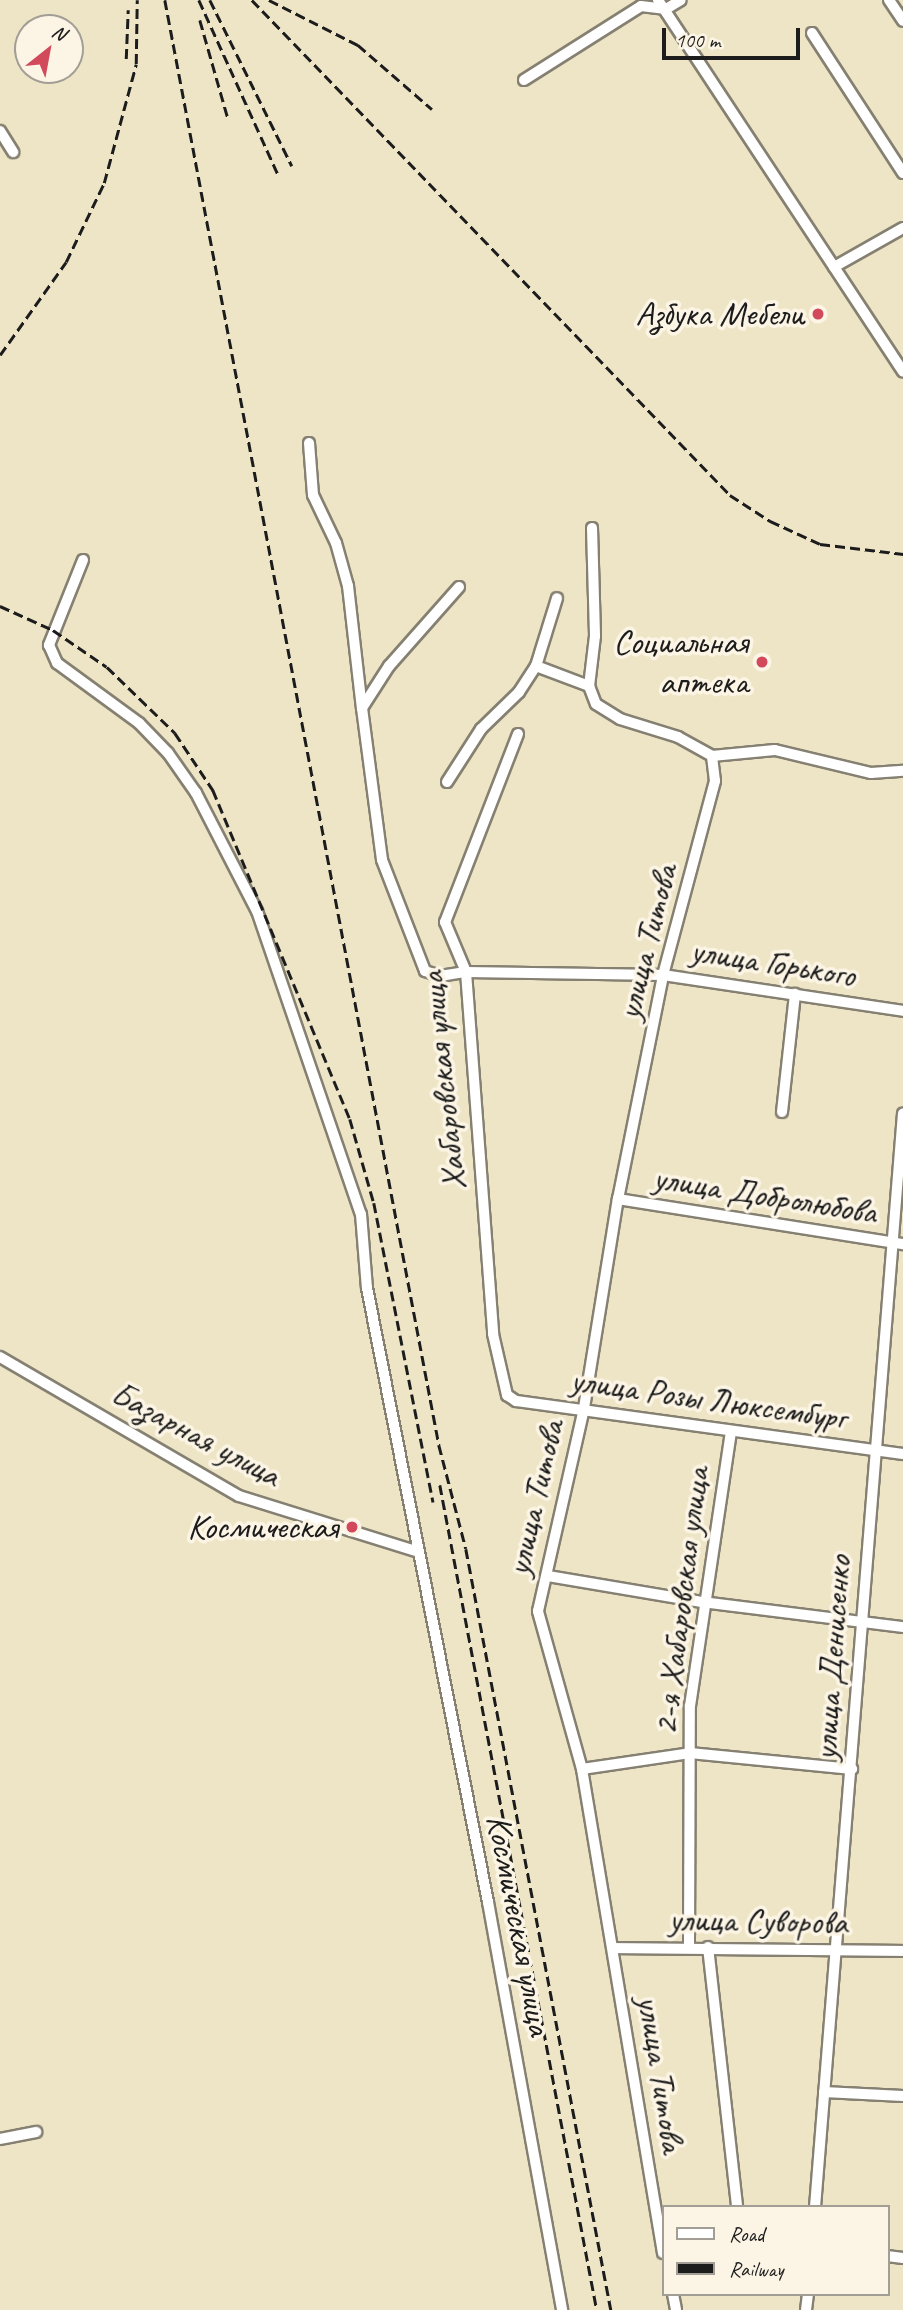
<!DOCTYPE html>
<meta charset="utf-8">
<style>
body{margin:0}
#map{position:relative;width:903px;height:2310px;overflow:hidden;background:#eee5c6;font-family:Caveat,sans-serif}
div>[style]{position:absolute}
.roads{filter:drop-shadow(2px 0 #858071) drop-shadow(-2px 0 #858071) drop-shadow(0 2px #858071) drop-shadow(0 -2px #858071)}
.street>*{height:10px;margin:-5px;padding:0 5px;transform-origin:5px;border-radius:5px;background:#fff}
.rail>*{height:2.5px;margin-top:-1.25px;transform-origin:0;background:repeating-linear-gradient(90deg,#1c1c1c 0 10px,transparent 0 15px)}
.dots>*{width:19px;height:19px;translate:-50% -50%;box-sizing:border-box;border:4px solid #fcf5e5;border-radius:50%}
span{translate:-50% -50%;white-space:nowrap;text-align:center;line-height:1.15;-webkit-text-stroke:7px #fcf5e5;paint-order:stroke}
.poi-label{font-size:35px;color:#1c1c1c}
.right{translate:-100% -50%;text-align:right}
.street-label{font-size:35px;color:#1c1c1c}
.legend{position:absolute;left:662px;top:2205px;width:228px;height:91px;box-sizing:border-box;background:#fcf5e5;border:2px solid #a29e95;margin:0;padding:9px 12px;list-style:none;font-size:21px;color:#1c1c1c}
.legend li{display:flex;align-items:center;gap:14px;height:35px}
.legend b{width:35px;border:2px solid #a29e95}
.north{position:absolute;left:14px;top:14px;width:70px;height:70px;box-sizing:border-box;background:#fcf5e5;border:2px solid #a29e95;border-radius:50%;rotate:31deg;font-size:19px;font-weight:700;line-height:28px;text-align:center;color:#1c1c1c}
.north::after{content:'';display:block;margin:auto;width:24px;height:32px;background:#d1495b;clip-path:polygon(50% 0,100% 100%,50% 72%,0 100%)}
.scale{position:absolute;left:662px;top:28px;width:138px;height:32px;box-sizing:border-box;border:4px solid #1c1c1c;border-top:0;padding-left:9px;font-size:21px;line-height:24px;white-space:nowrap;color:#1c1c1c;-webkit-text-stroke:5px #fcf5e5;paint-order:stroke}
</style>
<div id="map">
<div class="roads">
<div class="street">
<i style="left:658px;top:0;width:445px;rotate:56.6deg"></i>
<i style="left:889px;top:0;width:25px;rotate:56deg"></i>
<i style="left:812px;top:33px;width:167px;rotate:57deg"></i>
<i style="left:524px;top:80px;width:138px;rotate:-32.3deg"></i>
<i style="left:641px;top:6px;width:25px;rotate:7deg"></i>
<i style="left:666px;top:9px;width:17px;rotate:-31deg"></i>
<i style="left:0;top:131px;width:25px;rotate:58deg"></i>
<i style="left:834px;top:267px;width:79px;rotate:-29.5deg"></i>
<i style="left:309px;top:443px;width:52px;rotate:85.6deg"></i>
<i style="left:313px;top:495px;width:53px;rotate:64.4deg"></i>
<i style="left:336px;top:543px;width:45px;rotate:74.4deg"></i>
<i style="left:348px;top:586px;width:123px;rotate:83.5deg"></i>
<i style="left:592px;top:528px;width:108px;rotate:88.4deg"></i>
<i style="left:595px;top:636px;width:50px;rotate:96.8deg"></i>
<i style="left:589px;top:686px;width:19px;rotate:69deg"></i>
<i style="left:596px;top:704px;width:28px;rotate:32deg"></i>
<i style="left:620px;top:719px;width:61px;rotate:17.2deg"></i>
<i style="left:678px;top:737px;width:39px;rotate:29deg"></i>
<i style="left:712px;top:756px;width:63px;rotate:-5.4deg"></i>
<i style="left:775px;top:750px;width:99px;rotate:13.5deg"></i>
<i style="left:871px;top:773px;width:32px;rotate:-4deg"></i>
<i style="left:83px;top:560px;width:92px;rotate:111.8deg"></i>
<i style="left:49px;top:645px;width:20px;rotate:66deg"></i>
<i style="left:57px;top:663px;width:102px;rotate:36.2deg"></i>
<i style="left:139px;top:723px;width:42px;rotate:46deg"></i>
<i style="left:168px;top:753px;width:49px;rotate:55deg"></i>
<i style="left:196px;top:793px;width:133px;rotate:62.7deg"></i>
<i style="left:257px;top:911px;width:320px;rotate:71.1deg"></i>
<i style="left:361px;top:1214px;width:74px;rotate:85.4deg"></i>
<i style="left:367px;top:1288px;width:626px;rotate:78.85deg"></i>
<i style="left:488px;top:1902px;width:415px;rotate:79.7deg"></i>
<i style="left:459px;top:587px;width:106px;rotate:131.5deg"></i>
<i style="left:389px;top:666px;width:50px;rotate:122.7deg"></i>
<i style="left:362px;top:708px;width:153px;rotate:82.5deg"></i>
<i style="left:382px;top:860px;width:119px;rotate:68.8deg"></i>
<i style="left:425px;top:971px;width:16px;rotate:18deg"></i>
<i style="left:440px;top:976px;width:26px;rotate:-9deg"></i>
<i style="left:466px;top:972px;width:197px;rotate:0.9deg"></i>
<i style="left:663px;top:975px;width:243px;rotate:8.5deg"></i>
<i style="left:536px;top:666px;width:57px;rotate:20.7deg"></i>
<i style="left:518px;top:734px;width:202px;rotate:111.2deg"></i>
<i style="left:445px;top:922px;width:54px;rotate:67.2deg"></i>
<i style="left:466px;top:972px;width:363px;rotate:85.7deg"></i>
<i style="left:493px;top:1334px;width:63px;rotate:77.1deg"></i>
<i style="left:507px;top:1395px;width:11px;rotate:34deg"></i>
<i style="left:516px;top:1401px;width:391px;rotate:7.8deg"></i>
<i style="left:447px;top:782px;width:63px;rotate:-57.3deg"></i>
<i style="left:481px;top:729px;width:53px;rotate:-44.2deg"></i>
<i style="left:519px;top:692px;width:31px;rotate:-57deg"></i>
<i style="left:536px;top:666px;width:71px;rotate:-72.8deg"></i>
<i style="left:782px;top:1112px;width:119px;rotate:-83.7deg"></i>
<i style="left:618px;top:1199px;width:289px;rotate:9deg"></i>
<i style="left:0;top:1357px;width:276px;rotate:30.2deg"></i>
<i style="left:239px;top:1496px;width:185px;rotate:17.3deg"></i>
<i style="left:548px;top:1576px;width:156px;rotate:9.6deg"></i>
<i style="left:702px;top:1602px;width:203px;rotate:7.1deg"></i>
<i style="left:582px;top:1769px;width:109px;rotate:-8.4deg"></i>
<i style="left:690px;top:1753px;width:163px;rotate:5.6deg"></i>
<i style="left:689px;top:1946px;width:240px;rotate:-89.8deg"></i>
<i style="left:690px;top:1706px;width:278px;rotate:-81.5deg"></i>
<i style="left:708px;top:1947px;width:262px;rotate:83.6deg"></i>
<i style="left:613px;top:1948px;width:290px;rotate:0.6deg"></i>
<i style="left:824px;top:2092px;width:79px;rotate:2.9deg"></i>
<i style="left:0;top:2139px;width:37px;rotate:-11deg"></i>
<i style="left:815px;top:2207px;width:1097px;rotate:-85.4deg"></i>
<i style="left:663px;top:2253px;width:491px;rotate:-99.5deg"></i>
<i style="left:582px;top:1769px;width:164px;rotate:-105.6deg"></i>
<i style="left:538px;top:1611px;width:208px;rotate:-77.2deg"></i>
<i style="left:584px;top:1408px;width:212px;rotate:-80.8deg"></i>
<i style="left:618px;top:1199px;width:228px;rotate:-78.6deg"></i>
<i style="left:663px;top:975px;width:201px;rotate:-75deg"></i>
<i style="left:715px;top:781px;width:25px;rotate:-97deg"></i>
<i style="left:887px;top:2256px;width:16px;rotate:7deg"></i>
<i style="left:673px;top:2294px;width:16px;rotate:79deg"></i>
<i style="left:806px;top:2310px;width:16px;rotate:-83deg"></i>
</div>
</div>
<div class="rail">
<i style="left:165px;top:0;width:1471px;rotate:79.26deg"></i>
<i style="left:439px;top:1445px;width:107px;rotate:75.4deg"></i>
<i style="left:466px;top:1549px;width:775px;rotate:79.21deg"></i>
<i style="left:199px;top:0;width:191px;rotate:65.6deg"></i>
<i style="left:210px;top:0;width:185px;rotate:63.7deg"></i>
<i style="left:252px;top:0;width:688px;rotate:46deg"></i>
<i style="left:730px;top:495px;width:48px;rotate:33deg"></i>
<i style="left:770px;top:521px;width:55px;rotate:24.7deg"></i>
<i style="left:820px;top:544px;width:84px;rotate:6.9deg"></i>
<i style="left:269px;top:0;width:100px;rotate:26.8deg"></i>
<i style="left:358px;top:45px;width:98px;rotate:40.9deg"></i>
<i style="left:200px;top:20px;width:102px;rotate:74.1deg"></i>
<i style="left:126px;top:59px;width:49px;rotate:-87.7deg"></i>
<i style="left:0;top:355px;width:114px;rotate:-54.6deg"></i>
<i style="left:66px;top:262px;width:88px;rotate:-64.3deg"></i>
<i style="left:104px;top:183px;width:123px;rotate:-74.9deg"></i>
<i style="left:136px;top:64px;width:64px;rotate:-89.1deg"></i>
<i style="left:0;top:606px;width:58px;rotate:24.4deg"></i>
<i style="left:53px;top:630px;width:65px;rotate:34.4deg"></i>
<i style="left:107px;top:667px;width:95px;rotate:44.1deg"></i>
<i style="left:175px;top:733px;width:69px;rotate:56.3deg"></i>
<i style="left:213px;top:790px;width:356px;rotate:67.4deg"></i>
<i style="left:350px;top:1119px;width:87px;rotate:74.1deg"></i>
<i style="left:374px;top:1203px;width:305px;rotate:78.8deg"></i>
<i style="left:440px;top:1485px;width:840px;rotate:79.23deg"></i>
</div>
<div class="dots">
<i style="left:818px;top:314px;background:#d1495b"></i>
<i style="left:762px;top:662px;background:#d1495b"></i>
<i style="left:352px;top:1527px;background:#d1495b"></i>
</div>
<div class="poi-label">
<span class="right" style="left:804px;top:314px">Азбука Мебели</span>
<span class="right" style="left:748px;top:662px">Социальная<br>аптека</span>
<span class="right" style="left:338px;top:1527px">Космическая</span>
</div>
<div class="street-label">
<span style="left:647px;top:942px;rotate:-76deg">улица Титова</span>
<span style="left:773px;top:963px;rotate:9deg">улица Горького</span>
<span style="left:443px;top:1081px;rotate:-96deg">Хабаровская улица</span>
<span style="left:765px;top:1195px;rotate:9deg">улица Добролюбова</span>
<span style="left:708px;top:1399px;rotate:8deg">улица Розы Люксембург</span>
<span style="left:196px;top:1434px;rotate:28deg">Базарная улица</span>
<span style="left:535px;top:1498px;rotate:-77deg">улица Титова</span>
<span style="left:681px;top:1601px;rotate:-83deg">2-я Хабаровская улица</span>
<span style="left:832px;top:1658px;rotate:-86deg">улица Денисенко</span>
<span style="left:758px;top:1921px;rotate:1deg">улица Суворова</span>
<span style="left:519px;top:1925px;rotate:79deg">Космическая улица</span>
<span style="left:661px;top:2074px;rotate:81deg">улица Титова</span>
</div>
<ul class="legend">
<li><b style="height:9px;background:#fff"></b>Road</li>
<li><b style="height:9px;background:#1c1c1c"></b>Railway</li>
</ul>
<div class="north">N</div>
<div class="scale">100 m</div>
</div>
